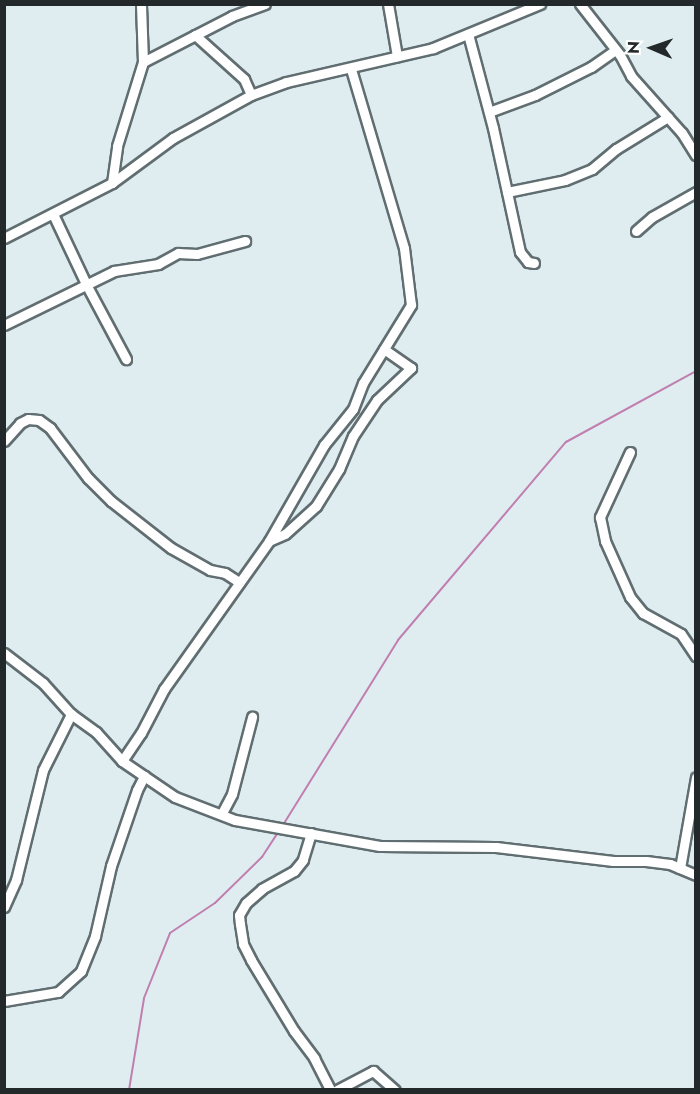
<!DOCTYPE html>
<style>
body{margin:0}
#map{position:relative;width:700px;height:1094px;overflow:hidden;background:#dfedf1;font-family:Jost,sans-serif}
div>[style]{position:absolute}
.stream>*{height:2px;margin:-1px;padding:0 1px;transform-origin:1px;border-radius:1px;background:#c07faf}
.roads{filter:drop-shadow(2px 0 #616e71) drop-shadow(-2px 0 #616e71) drop-shadow(0 2px #616e71) drop-shadow(0 -2px #616e71)}
.minor>*{height:9px;margin:-4.5px;padding:0 4.5px;transform-origin:4.5px;border-radius:4.5px;background:#fff}
span{translate:-50% -50%;white-space:nowrap;text-align:center;line-height:1.15;-webkit-text-stroke:4.5px #fff;paint-order:stroke}
.frame{position:absolute;inset:0;border:6px solid #23282a;pointer-events:none}
.north{position:absolute;left:622px;top:18px;width:60px;height:60px;-webkit-text-stroke:4px #fff;paint-order:stroke;rotate:272deg;font-size:16px;font-weight:700;line-height:24px;text-align:center;color:#23282a}
.north::after{content:'';display:block;margin:auto;width:21px;height:27px;background:#23282a;clip-path:polygon(50% 0,100% 100%,50% 72%,0 100%)}
</style>
<div id="map">
<div class="stream">
<i style="left:283px;top:825px;width:218px;rotate:-58.1deg"></i>
<i style="left:398px;top:640px;width:260px;rotate:-49.7deg"></i>
<i style="left:566px;top:442px;width:148px;rotate:-28.6deg"></i>
<i style="left:129px;top:1090px;width:93px;rotate:-80.7deg"></i>
<i style="left:144px;top:998px;width:70px;rotate:-68.2deg"></i>
<i style="left:170px;top:933px;width:54px;rotate:-33.7deg"></i>
<i style="left:215px;top:903px;width:66px;rotate:-44.4deg"></i>
<i style="left:262px;top:857px;width:30px;rotate:-57deg"></i>
</div>
<div class="roads">
<div class="minor">
<i style="left:388px;top:4px;width:53px;rotate:80.2deg"></i>
<i style="left:580px;top:4px;width:65px;rotate:51.9deg"></i>
<i style="left:620px;top:55px;width:24px;rotate:62deg"></i>
<i style="left:631px;top:76px;width:76px;rotate:48.2deg"></i>
<i style="left:682px;top:133px;width:26px;rotate:58deg"></i>
<i style="left:468px;top:34px;width:97px;rotate:75.1deg"></i>
<i style="left:493px;top:128px;width:127px;rotate:77.7deg"></i>
<i style="left:520px;top:252px;width:13px;rotate:51deg"></i>
<i style="left:528px;top:262px;width:6px;rotate:9deg"></i>
<i style="left:195px;top:35px;width:66px;rotate:41.9deg"></i>
<i style="left:244px;top:79px;width:17px;rotate:66deg"></i>
<i style="left:143px;top:62px;width:100px;rotate:-27.3deg"></i>
<i style="left:232px;top:16px;width:35px;rotate:-20deg"></i>
<i style="left:489px;top:112px;width:49px;rotate:-20.3deg"></i>
<i style="left:535px;top:95px;width:63px;rotate:-26.6deg"></i>
<i style="left:591px;top:67px;width:29px;rotate:-35deg"></i>
<i style="left:112px;top:183px;width:37px;rotate:-82deg"></i>
<i style="left:117px;top:146px;width:88px;rotate:-72.8deg"></i>
<i style="left:143px;top:62px;width:58px;rotate:-92deg"></i>
<i style="left:507px;top:192px;width:59px;rotate:-11.7deg"></i>
<i style="left:565px;top:180px;width:29px;rotate:-22deg"></i>
<i style="left:592px;top:169px;width:31px;rotate:-40deg"></i>
<i style="left:616px;top:149px;width:61px;rotate:-31.6deg"></i>
<i style="left:53px;top:214px;width:80px;rotate:64.7deg"></i>
<i style="left:87px;top:286px;width:83px;rotate:61.9deg"></i>
<i style="left:636px;top:231px;width:21px;rotate:-41deg"></i>
<i style="left:652px;top:217px;width:51px;rotate:-29.6deg"></i>
<i style="left:4px;top:238px;width:121px;rotate:-27deg"></i>
<i style="left:112px;top:183px;width:76px;rotate:-36.4deg"></i>
<i style="left:173px;top:138px;width:89px;rotate:-28.9deg"></i>
<i style="left:251px;top:95px;width:37px;rotate:-20deg"></i>
<i style="left:286px;top:82px;width:151px;rotate:-13deg"></i>
<i style="left:433px;top:48px;width:116px;rotate:-22.4deg"></i>
<i style="left:4px;top:325px;width:123px;rotate:-26.1deg"></i>
<i style="left:114px;top:271px;width:45px;rotate:-9deg"></i>
<i style="left:158px;top:264px;width:23px;rotate:-29deg"></i>
<i style="left:178px;top:253px;width:19px;rotate:3deg"></i>
<i style="left:197px;top:254px;width:50px;rotate:-15.2deg"></i>
<i style="left:4px;top:441px;width:24px;rotate:-48deg"></i>
<i style="left:20px;top:423px;width:9px;rotate:-27deg"></i>
<i style="left:28px;top:419px;width:11px;rotate:5deg"></i>
<i style="left:39px;top:420px;width:14px;rotate:36deg"></i>
<i style="left:50px;top:428px;width:63px;rotate:52.8deg"></i>
<i style="left:88px;top:478px;width:33px;rotate:45deg"></i>
<i style="left:111px;top:501px;width:76px;rotate:38.1deg"></i>
<i style="left:171px;top:548px;width:45px;rotate:29.4deg"></i>
<i style="left:210px;top:570px;width:15px;rotate:11deg"></i>
<i style="left:225px;top:573px;width:17px;rotate:33deg"></i>
<i style="left:630px;top:452px;width:72px;rotate:114.8deg"></i>
<i style="left:600px;top:517px;width:25px;rotate:78deg"></i>
<i style="left:605px;top:541px;width:61px;rotate:65.9deg"></i>
<i style="left:630px;top:597px;width:21px;rotate:51deg"></i>
<i style="left:643px;top:613px;width:43px;rotate:28.9deg"></i>
<i style="left:681px;top:634px;width:27px;rotate:56deg"></i>
<i style="left:269px;top:541px;width:17px;rotate:-24deg"></i>
<i style="left:285px;top:534px;width:42px;rotate:-42.1deg"></i>
<i style="left:316px;top:506px;width:44px;rotate:-58.1deg"></i>
<i style="left:339px;top:469px;width:36px;rotate:-67deg"></i>
<i style="left:353px;top:436px;width:43px;rotate:-56.3deg"></i>
<i style="left:377px;top:400px;width:47px;rotate:-43.3deg"></i>
<i style="left:411px;top:368px;width:33px;rotate:-145deg"></i>
<i style="left:4px;top:653px;width:49px;rotate:37.6deg"></i>
<i style="left:43px;top:683px;width:42px;rotate:47.9deg"></i>
<i style="left:71px;top:714px;width:31px;rotate:36deg"></i>
<i style="left:96px;top:732px;width:39px;rotate:48deg"></i>
<i style="left:122px;top:761px;width:64px;rotate:34.2deg"></i>
<i style="left:175px;top:797px;width:64px;rotate:21deg"></i>
<i style="left:235px;top:820px;width:147px;rotate:10.2deg"></i>
<i style="left:380px;top:846px;width:116px;rotate:0.5deg"></i>
<i style="left:496px;top:847px;width:118px;rotate:6.8deg"></i>
<i style="left:613px;top:861px;width:33px"></i>
<i style="left:646px;top:861px;width:24px;rotate:7deg"></i>
<i style="left:670px;top:864px;width:28px;rotate:23deg"></i>
<i style="left:122px;top:761px;width:34px;rotate:-56deg"></i>
<i style="left:141px;top:733px;width:50px;rotate:-62.4deg"></i>
<i style="left:164px;top:689px;width:181px;rotate:-54.6deg"></i>
<i style="left:269px;top:541px;width:111px;rotate:-60.2deg"></i>
<i style="left:324px;top:445px;width:46px;rotate:-51.1deg"></i>
<i style="left:353px;top:409px;width:28px;rotate:-69deg"></i>
<i style="left:363px;top:383px;width:92px;rotate:-58.4deg"></i>
<i style="left:411px;top:305px;width:57px;rotate:-97deg"></i>
<i style="left:404px;top:248px;width:187px;rotate:-106.5deg"></i>
<i style="left:222px;top:813px;width:21px;rotate:-62deg"></i>
<i style="left:232px;top:794px;width:80px;rotate:-75.4deg"></i>
<i style="left:311px;top:833px;width:28px;rotate:107deg"></i>
<i style="left:303px;top:860px;width:14px;rotate:129deg"></i>
<i style="left:294px;top:871px;width:37px;rotate:151deg"></i>
<i style="left:262px;top:889px;width:21px;rotate:139deg"></i>
<i style="left:246px;top:903px;width:14px;rotate:120deg"></i>
<i style="left:239px;top:915px;width:9px;rotate:84deg"></i>
<i style="left:240px;top:924px;width:20px;rotate:81deg"></i>
<i style="left:243px;top:944px;width:18px;rotate:63deg"></i>
<i style="left:251px;top:960px;width:83px;rotate:58.8deg"></i>
<i style="left:294px;top:1031px;width:34px;rotate:53deg"></i>
<i style="left:314px;top:1058px;width:36px;rotate:63deg"></i>
<i style="left:680px;top:868px;width:92px;rotate:-80deg"></i>
<i style="left:4px;top:907px;width:30px;rotate:-66deg"></i>
<i style="left:16px;top:880px;width:113px;rotate:-76.2deg"></i>
<i style="left:43px;top:770px;width:63px;rotate:-63.4deg"></i>
<i style="left:4px;top:1001px;width:55px;rotate:-9.5deg"></i>
<i style="left:58px;top:992px;width:31px;rotate:-42deg"></i>
<i style="left:81px;top:971px;width:38px;rotate:-68deg"></i>
<i style="left:95px;top:936px;width:72px;rotate:-77.1deg"></i>
<i style="left:111px;top:866px;width:80px;rotate:-71.1deg"></i>
<i style="left:137px;top:790px;width:16px;rotate:-63deg"></i>
<i style="left:337px;top:1090px;width:41px;rotate:-27.8deg"></i>
<i style="left:373px;top:1071px;width:29px;rotate:41deg"></i>
</div>
</div>
<div class="frame"></div>
<div class="north">N</div>
</div>
